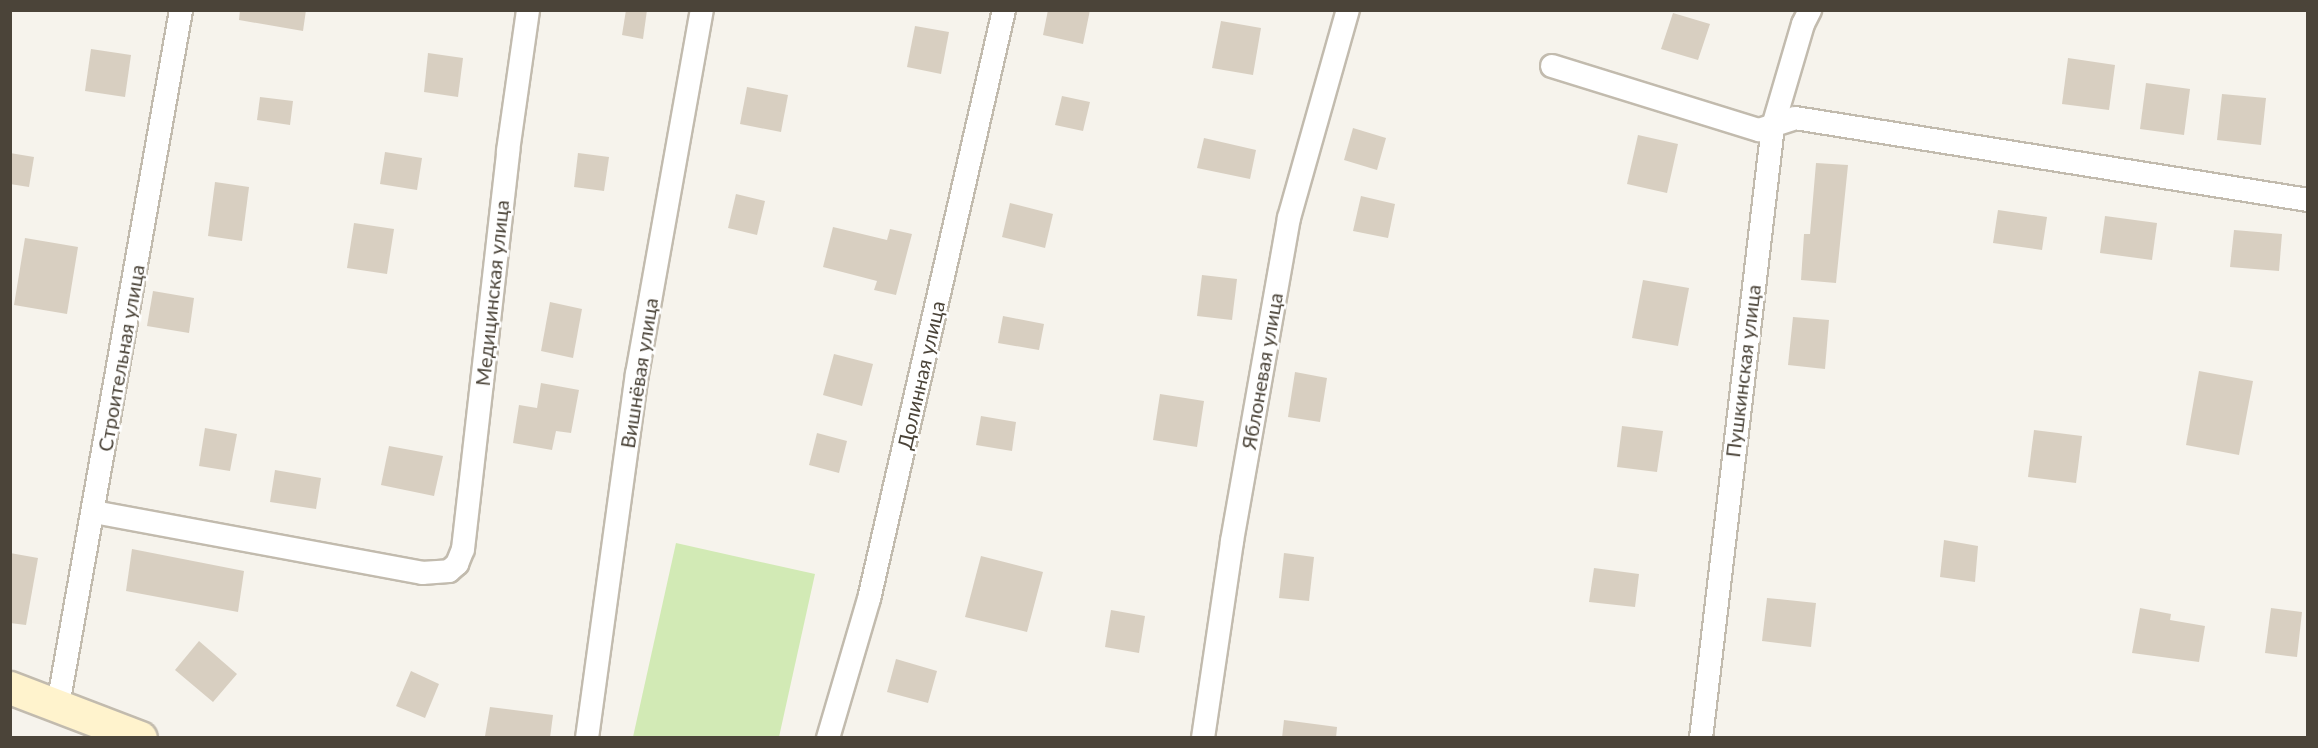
<!DOCTYPE html>
<meta charset="utf-8">
<style>
body{margin:0}
#map{position:relative;width:2318px;height:748px;overflow:hidden;background:#f6f3ec;font-family:Lato,sans-serif}
div>[style]{position:absolute}
.green>*{inset:0;background:#d2eab5}
.building>*{inset:0;background:#d8cfc1}
.roads{filter:drop-shadow(2px 0 #c2bbae) drop-shadow(-2px 0 #c2bbae) drop-shadow(0 2px #c2bbae) drop-shadow(0 -2px #c2bbae)}
.street>*{height:22px;margin:-11px;padding:0 11px;transform-origin:11px;border-radius:11px;background:#fff}
.secondary>*{height:32px;margin:-16px;padding:0 16px;transform-origin:16px;border-radius:16px;background:#fff3cd}
span{translate:-50% -50%;white-space:nowrap;text-align:center;line-height:1.15;-webkit-text-stroke:5px #fff;paint-order:stroke}
.street-label{font-size:20px;color:#4b4439}
.frame{position:absolute;inset:0;border:12px solid #4b4439;pointer-events:none}
</style>
<div id="map">
<div class="green">
<i style="clip-path:polygon(676px 543px,815px 574px,779px 737px,633px 737px)"></i>
</div>
<div class="building">
<i style="clip-path:polygon(240px 10px,306px 10px,303px 31px,239px 20px)"></i>
<i style="clip-path:polygon(626px 10px,647px 10px,643px 39px,622px 35px)"></i>
<i style="clip-path:polygon(1048px 10px,1090px 10px,1083px 44px,1043px 35px)"></i>
<i style="clip-path:polygon(1673px 13px,1710px 24px,1698px 60px,1661px 49px)"></i>
<i style="clip-path:polygon(1221px 21px,1261px 28px,1253px 75px,1212px 68px)"></i>
<i style="clip-path:polygon(915px 26px,949px 32px,941px 74px,907px 67px)"></i>
<i style="clip-path:polygon(91px 49px,131px 55px,125px 97px,85px 91px)"></i>
<i style="clip-path:polygon(428px 53px,463px 58px,458px 97px,424px 92px)"></i>
<i style="clip-path:polygon(2068px 58px,2115px 65px,2109px 110px,2062px 104px)"></i>
<i style="clip-path:polygon(2146px 83px,2190px 89px,2184px 135px,2140px 129px)"></i>
<i style="clip-path:polygon(747px 87px,788px 95px,781px 132px,740px 124px)"></i>
<i style="clip-path:polygon(2222px 94px,2266px 98px,2261px 145px,2217px 140px)"></i>
<i style="clip-path:polygon(1062px 96px,1090px 102px,1083px 131px,1055px 125px)"></i>
<i style="clip-path:polygon(260px 97px,293px 101px,290px 125px,257px 120px)"></i>
<i style="clip-path:polygon(1353px 128px,1386px 138px,1377px 170px,1344px 160px)"></i>
<i style="clip-path:polygon(1638px 135px,1678px 144px,1667px 193px,1627px 184px)"></i>
<i style="clip-path:polygon(1204px 138px,1256px 150px,1250px 179px,1197px 168px)"></i>
<i style="clip-path:polygon(385px 152px,422px 158px,417px 190px,380px 184px)"></i>
<i style="clip-path:polygon(10px 153px,34px 157px,29px 187px,10px 184px)"></i>
<i style="clip-path:polygon(578px 153px,609px 157px,604px 191px,574px 187px)"></i>
<i style="clip-path:polygon(1816px 163px,1848px 165px,1836px 283px,1801px 280px,1804px 234px,1810px 234px)"></i>
<i style="clip-path:polygon(215px 182px,249px 187px,242px 241px,208px 236px)"></i>
<i style="clip-path:polygon(736px 194px,765px 201px,757px 235px,728px 228px)"></i>
<i style="clip-path:polygon(1361px 196px,1395px 204px,1388px 238px,1353px 231px)"></i>
<i style="clip-path:polygon(1010px 203px,1053px 214px,1045px 248px,1002px 237px)"></i>
<i style="clip-path:polygon(1998px 210px,2047px 217px,2042px 250px,1993px 243px)"></i>
<i style="clip-path:polygon(2105px 216px,2157px 223px,2152px 260px,2100px 253px)"></i>
<i style="clip-path:polygon(354px 223px,394px 229px,387px 274px,347px 268px)"></i>
<i style="clip-path:polygon(833px 227px,887px 240px,890px 229px,912px 234px,896px 295px,874px 290px,877px 281px,823px 267px)"></i>
<i style="clip-path:polygon(2234px 230px,2282px 234px,2279px 271px,2230px 267px)"></i>
<i style="clip-path:polygon(25px 238px,78px 247px,67px 314px,14px 305px)"></i>
<i style="clip-path:polygon(1202px 275px,1237px 279px,1232px 320px,1197px 316px)"></i>
<i style="clip-path:polygon(1643px 280px,1689px 288px,1678px 346px,1632px 338px)"></i>
<i style="clip-path:polygon(153px 291px,194px 298px,189px 333px,147px 326px)"></i>
<i style="clip-path:polygon(550px 302px,582px 309px,573px 358px,541px 351px)"></i>
<i style="clip-path:polygon(1003px 316px,1044px 324px,1039px 350px,998px 343px)"></i>
<i style="clip-path:polygon(1793px 317px,1829px 320px,1825px 369px,1788px 365px)"></i>
<i style="clip-path:polygon(834px 354px,873px 364px,862px 406px,823px 395px)"></i>
<i style="clip-path:polygon(2199px 371px,2253px 381px,2239px 455px,2186px 445px)"></i>
<i style="clip-path:polygon(1295px 372px,1327px 378px,1320px 422px,1288px 417px)"></i>
<i style="clip-path:polygon(541px 383px,579px 390px,571px 433px,556px 431px,552px 450px,513px 443px,519px 405px,537px 408px)"></i>
<i style="clip-path:polygon(1160px 394px,1204px 401px,1197px 447px,1153px 440px)"></i>
<i style="clip-path:polygon(981px 416px,1016px 422px,1012px 451px,976px 445px)"></i>
<i style="clip-path:polygon(1622px 426px,1663px 431px,1657px 472px,1617px 467px)"></i>
<i style="clip-path:polygon(205px 428px,237px 434px,230px 471px,199px 466px)"></i>
<i style="clip-path:polygon(2034px 430px,2082px 436px,2076px 483px,2028px 477px)"></i>
<i style="clip-path:polygon(817px 433px,847px 441px,839px 473px,809px 465px)"></i>
<i style="clip-path:polygon(389px 446px,443px 456px,434px 496px,381px 485px)"></i>
<i style="clip-path:polygon(275px 470px,321px 478px,316px 509px,270px 502px)"></i>
<i style="clip-path:polygon(1944px 540px,1978px 546px,1975px 582px,1940px 577px)"></i>
<i style="clip-path:polygon(132px 549px,244px 571px,238px 612px,126px 591px)"></i>
<i style="clip-path:polygon(10px 553px,38px 558px,26px 625px,10px 623px)"></i>
<i style="clip-path:polygon(1284px 553px,1314px 557px,1309px 601px,1279px 598px)"></i>
<i style="clip-path:polygon(981px 556px,1043px 572px,1027px 632px,965px 617px)"></i>
<i style="clip-path:polygon(1594px 568px,1639px 574px,1635px 607px,1589px 602px)"></i>
<i style="clip-path:polygon(1767px 598px,1816px 603px,1811px 647px,1762px 641px)"></i>
<i style="clip-path:polygon(2140px 608px,2171px 614px,2170px 620px,2205px 626px,2199px 662px,2132px 653px)"></i>
<i style="clip-path:polygon(2271px 608px,2302px 612px,2297px 657px,2265px 653px)"></i>
<i style="clip-path:polygon(1111px 610px,1145px 616px,1139px 653px,1105px 647px)"></i>
<i style="clip-path:polygon(199px 641px,237px 674px,213px 702px,175px 670px)"></i>
<i style="clip-path:polygon(896px 659px,937px 671px,928px 703px,887px 692px)"></i>
<i style="clip-path:polygon(411px 671px,439px 684px,425px 718px,396px 706px)"></i>
<i style="clip-path:polygon(490px 707px,553px 715px,550px 738px,485px 736px)"></i>
<i style="clip-path:polygon(1284px 720px,1337px 727px,1336px 738px,1282px 738px)"></i>
</div>
<div class="roads">
<div class="street">
<i style="left:1552px;top:66px;width:217px;rotate:17.2deg"></i>
<i style="left:1759px;top:130px;width:38px;rotate:-18deg"></i>
<i style="left:1795px;top:118px;width:520px;rotate:9.08deg"></i>
<i style="left:94px;top:512px;width:334px;rotate:10.5deg"></i>
<i style="left:422px;top:573px;width:27px;rotate:-4deg"></i>
<i style="left:449px;top:571px;width:11px;rotate:-41deg"></i>
<i style="left:457px;top:564px;width:16px;rotate:-68deg"></i>
<i style="left:463px;top:549px;width:401px;rotate:-83.5deg"></i>
<i style="left:508px;top:151px;width:142px;rotate:-81.9deg"></i>
<i style="left:58px;top:705px;width:706px;rotate:-79.96deg"></i>
<i style="left:587px;top:738px;width:367px;rotate:-82.2deg"></i>
<i style="left:637px;top:374px;width:370px;rotate:-79.9deg"></i>
<i style="left:828px;top:738px;width:145px;rotate:-73.6deg"></i>
<i style="left:869px;top:599px;width:604px;rotate:-77.09deg"></i>
<i style="left:1203px;top:738px;width:199px;rotate:-81.6deg"></i>
<i style="left:1232px;top:541px;width:328px;rotate:-80deg"></i>
<i style="left:1289px;top:218px;width:216px;rotate:-74.2deg"></i>
<i style="left:1701px;top:738px;width:616px;rotate:-83.29deg"></i>
<i style="left:1773px;top:126px;width:106px;rotate:-73.6deg"></i>
<i style="left:1803px;top:24px;width:16px;rotate:-63deg"></i>
</div>
<div class="secondary">
<i style="left:10px;top:688px;width:140px;rotate:20.9deg"></i>
</div>
</div>
<div class="street-label">
<span style="left:492px;top:293px;rotate:-84deg">Медицинская улица</span>
<span style="left:121px;top:358px;rotate:-80deg">Строительная улица</span>
<span style="left:1262px;top:371px;rotate:-80deg">Яблоневая улица</span>
<span style="left:1743px;top:371px;rotate:-83deg">Пушкинская улица</span>
<span style="left:639px;top:373px;rotate:-81deg">Вишнёвая улица</span>
<span style="left:921px;top:375px;rotate:-77deg">Долинная улица</span>
</div>
<div class="frame"></div>
</div>
